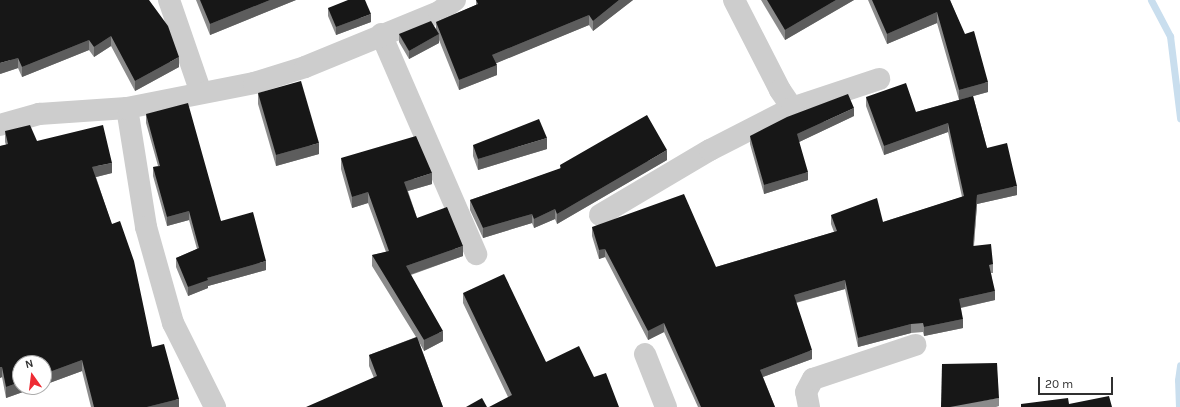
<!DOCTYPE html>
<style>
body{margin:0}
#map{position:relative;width:1180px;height:407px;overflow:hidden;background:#fff;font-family:Karla,sans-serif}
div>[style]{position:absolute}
.stream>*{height:7px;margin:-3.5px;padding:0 3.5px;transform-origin:3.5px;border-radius:3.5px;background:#c9deee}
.minor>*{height:22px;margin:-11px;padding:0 11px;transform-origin:11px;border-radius:11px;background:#cdcdcd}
.wall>*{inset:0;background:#8b8b8b}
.shaded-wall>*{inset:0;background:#5d5d5d}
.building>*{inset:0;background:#171717}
span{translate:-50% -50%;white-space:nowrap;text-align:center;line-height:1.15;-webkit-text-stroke:4px #fff;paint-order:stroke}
.north{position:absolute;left:12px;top:355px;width:40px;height:40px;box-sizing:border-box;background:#fff;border:1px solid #acacac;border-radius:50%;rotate:346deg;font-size:11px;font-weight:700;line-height:16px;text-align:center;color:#303030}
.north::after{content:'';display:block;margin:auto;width:14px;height:18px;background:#ee2b33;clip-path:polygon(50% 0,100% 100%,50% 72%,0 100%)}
.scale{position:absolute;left:1038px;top:377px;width:75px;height:18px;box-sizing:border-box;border:2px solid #303030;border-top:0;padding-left:5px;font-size:12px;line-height:14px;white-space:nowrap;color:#303030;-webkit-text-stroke:3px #fff;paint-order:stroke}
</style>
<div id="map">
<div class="stream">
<i style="left:1151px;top:0;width:41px;rotate:62.2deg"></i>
<i style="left:1170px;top:36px;width:83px;rotate:83deg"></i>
<i style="left:1179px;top:407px;width:27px;rotate:-92deg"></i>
<i style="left:1178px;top:380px;width:15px;rotate:-82deg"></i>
</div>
<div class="minor">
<i style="left:169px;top:0;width:98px;rotate:71deg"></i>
<i style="left:734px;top:0;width:101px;rotate:62.9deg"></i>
<i style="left:780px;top:90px;width:22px;rotate:56deg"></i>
<i style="left:381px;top:34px;width:240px;rotate:66.6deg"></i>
<i style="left:127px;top:108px;width:121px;rotate:80.9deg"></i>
<i style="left:146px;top:227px;width:100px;rotate:74.3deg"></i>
<i style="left:173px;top:323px;width:94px;rotate:63.4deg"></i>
<i style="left:0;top:125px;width:41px;rotate:-15.8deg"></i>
<i style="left:39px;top:114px;width:88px;rotate:-3.9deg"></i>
<i style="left:127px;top:108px;width:129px;rotate:-11.1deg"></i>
<i style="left:254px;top:83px;width:53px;rotate:-17.4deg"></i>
<i style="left:305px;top:67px;width:145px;rotate:-22.3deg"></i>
<i style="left:439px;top:12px;width:20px;rotate:-37deg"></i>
<i style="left:600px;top:215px;width:128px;rotate:-30.6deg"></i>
<i style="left:710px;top:150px;width:92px;rotate:-27.1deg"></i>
<i style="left:792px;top:108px;width:92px;rotate:-18.4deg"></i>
<i style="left:645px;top:354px;width:57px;rotate:68.4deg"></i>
<i style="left:809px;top:407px;width:15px;rotate:-101deg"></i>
<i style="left:806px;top:392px;width:15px;rotate:-62deg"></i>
<i style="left:813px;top:379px;width:108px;rotate:-18.4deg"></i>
</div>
<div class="wall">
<i style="clip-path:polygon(54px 0,179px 67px,135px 91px,111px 46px,94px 57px,89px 50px,22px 77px,18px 68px,0 74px)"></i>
<i style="clip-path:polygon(196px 0,296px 0,210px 35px)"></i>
<i style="clip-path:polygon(476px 0,633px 0,593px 31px,589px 25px,496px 63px,497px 75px,459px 90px,439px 40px,439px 43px,409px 59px,399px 42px,399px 34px,436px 29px,436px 22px,476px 5px)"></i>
<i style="clip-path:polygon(761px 0,854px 0,785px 40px)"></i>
<i style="clip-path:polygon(868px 0,950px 0,988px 92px,973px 96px,987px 148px,1017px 195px,977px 204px,974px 246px,993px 264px,993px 273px,991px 273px,995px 300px,961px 308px,963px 328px,924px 336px,923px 332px,911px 333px,858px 347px,845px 289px,796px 303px,812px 359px,763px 377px,775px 407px,698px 407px,664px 332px,648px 340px,605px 257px,599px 259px,592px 236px,592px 227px,716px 267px,834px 232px,831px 224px,831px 215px,883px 222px,962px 197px,948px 132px,884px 155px,866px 106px,866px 97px,916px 112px,959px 100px,937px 23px,887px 44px)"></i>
<i style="clip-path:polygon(328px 8px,371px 22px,336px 35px,328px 16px)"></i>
<i style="clip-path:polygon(258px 93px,319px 154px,276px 166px,258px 104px)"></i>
<i style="clip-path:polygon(146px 114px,221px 221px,266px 270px,208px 286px,208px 288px,188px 296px,176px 267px,176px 258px,197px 249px,189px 220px,167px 226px,153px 176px,153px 167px,158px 166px,146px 123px)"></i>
<i style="clip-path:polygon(854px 116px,799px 142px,808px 180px,764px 194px,750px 144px,750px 136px)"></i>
<i style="clip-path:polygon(5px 131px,37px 141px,112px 173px,96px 177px,152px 347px,179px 407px,91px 407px,82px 371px,44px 385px,44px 363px,20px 387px,37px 387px,6px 398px,2px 377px,0 378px,0 146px,6px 145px,5px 142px)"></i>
<i style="clip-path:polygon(473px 145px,547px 149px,478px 170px,473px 156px)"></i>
<i style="clip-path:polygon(341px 158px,432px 184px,408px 191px,417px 218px,463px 256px,411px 275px,443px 341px,424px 351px,419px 342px,443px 407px,374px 378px,369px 366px,369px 355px,416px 337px,372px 266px,372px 255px,386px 252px,368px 203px,352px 208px,341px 169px)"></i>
<i style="clip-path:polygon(667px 160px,557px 224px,555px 219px,534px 228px,532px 223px,483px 238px,470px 210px,470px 200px,560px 169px,560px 165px)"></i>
<i style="clip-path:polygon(463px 293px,546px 362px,594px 377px,508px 397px,463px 303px)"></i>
<i style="clip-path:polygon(999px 398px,999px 406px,996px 407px,941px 407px)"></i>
</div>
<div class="shaded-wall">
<i style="clip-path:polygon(270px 0,296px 0,210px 35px,210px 24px)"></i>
<i style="clip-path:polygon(619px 0,633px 0,593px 31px,593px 21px)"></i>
<i style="clip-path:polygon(836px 0,854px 0,785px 40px,785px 30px)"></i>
<i style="clip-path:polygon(937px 12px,937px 23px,887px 44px,887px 34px)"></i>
<i style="clip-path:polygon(371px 14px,371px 22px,336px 35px,336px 27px)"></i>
<i style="clip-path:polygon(589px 15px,589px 25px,492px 65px,492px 55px)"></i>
<i style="clip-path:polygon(439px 34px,439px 43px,409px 59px,409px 51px)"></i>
<i style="clip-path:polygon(111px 36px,111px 46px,94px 57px,94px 47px)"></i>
<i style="clip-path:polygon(89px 40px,89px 50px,22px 77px,22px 67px)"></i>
<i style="clip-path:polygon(179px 57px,179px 67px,135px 91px,135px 81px)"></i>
<i style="clip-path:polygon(18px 58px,18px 68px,0 74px,0 63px)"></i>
<i style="clip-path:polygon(497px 65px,497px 75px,459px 90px,459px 80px)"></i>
<i style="clip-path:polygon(988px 82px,988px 92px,959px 100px,959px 90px)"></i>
<i style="clip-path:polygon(854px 108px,854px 116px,797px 143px,797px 134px)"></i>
<i style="clip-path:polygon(948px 123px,948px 132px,884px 155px,884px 146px)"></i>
<i style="clip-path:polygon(547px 138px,547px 149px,478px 170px,478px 159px)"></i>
<i style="clip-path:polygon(319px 143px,319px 154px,276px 166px,276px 155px)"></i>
<i style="clip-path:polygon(667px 150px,667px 160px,557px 224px,557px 214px)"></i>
<i style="clip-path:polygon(112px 163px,112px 173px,92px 178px,92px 167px)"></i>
<i style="clip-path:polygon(808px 172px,808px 180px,764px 194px,764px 185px)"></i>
<i style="clip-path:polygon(432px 173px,432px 184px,404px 192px,404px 182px)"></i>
<i style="clip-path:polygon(1017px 186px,1017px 195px,977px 204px,973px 255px,977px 195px)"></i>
<i style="clip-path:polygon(368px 192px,368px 203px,352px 208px,352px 197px)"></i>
<i style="clip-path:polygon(555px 209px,555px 219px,534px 228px,534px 219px)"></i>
<i style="clip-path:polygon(189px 211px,189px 220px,167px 226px,167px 217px)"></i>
<i style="clip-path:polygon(532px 214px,532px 223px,483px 238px,483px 228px)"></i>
<i style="clip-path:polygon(463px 246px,463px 256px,406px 276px,406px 266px)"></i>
<i style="clip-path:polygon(605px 249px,605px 257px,599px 259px,599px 250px)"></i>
<i style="clip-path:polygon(266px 261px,266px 270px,208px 286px,208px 288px,188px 296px,188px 287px,207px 278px)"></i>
<i style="clip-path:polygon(845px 280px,845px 289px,794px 303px,794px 295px)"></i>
<i style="clip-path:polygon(995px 291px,995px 300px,959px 308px,959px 299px)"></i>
<i style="clip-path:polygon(963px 319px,963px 328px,924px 336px,924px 327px)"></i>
<i style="clip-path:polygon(664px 323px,664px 332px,648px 340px,648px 331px)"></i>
<i style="clip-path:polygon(911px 324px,911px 333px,858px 347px,858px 338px)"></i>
<i style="clip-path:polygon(443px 331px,443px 341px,424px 351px,424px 340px)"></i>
<i style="clip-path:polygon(812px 350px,812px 359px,760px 378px,760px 370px)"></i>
<i style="clip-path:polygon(82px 360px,82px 371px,44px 385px,44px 374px)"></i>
<i style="clip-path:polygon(0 367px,2px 367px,2px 377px,0 378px)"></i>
<i style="clip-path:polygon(20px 382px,20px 387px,37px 387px,6px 398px,6px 387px)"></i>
<i style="clip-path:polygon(179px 399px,179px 407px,147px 407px)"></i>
</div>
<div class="building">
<i style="clip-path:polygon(0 0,149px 0,168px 26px,179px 57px,135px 81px,111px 36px,94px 47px,89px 40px,22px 67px,18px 58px,0 63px)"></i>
<i style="clip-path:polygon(200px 0,270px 0,210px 24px)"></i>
<i style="clip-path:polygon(348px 0,365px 0,371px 14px,336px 27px,328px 8px)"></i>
<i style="clip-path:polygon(476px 0,619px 0,593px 21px,589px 15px,492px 55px,497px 65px,459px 80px,436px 22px,478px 4px)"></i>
<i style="clip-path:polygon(767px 0,836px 0,785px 30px)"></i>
<i style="clip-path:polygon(872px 0,950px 0,965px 34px,974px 31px,988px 82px,959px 90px,937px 12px,887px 34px)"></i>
<i style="clip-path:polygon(431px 21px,439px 34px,409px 51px,399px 34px)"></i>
<i style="clip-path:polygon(301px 81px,319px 143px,276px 155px,258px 93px)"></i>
<i style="clip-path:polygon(906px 83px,916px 112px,973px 96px,987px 148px,1007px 143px,1017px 186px,977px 195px,973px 246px,991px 244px,993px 264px,989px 265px,995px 291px,959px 299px,963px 319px,924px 327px,923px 323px,911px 324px,858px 338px,845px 280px,794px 295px,812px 350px,760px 370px,775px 407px,701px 407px,664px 323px,648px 331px,605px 249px,599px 250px,592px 227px,684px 194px,716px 267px,837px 231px,831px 215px,877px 198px,883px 222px,964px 196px,948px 123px,884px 146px,866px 97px)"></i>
<i style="clip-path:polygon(848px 94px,854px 108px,797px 134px,808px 172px,764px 185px,750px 136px,787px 117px)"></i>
<i style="clip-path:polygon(188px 103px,221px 221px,253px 212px,266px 261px,207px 278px,208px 280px,188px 287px,176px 258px,199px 248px,189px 211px,167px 217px,153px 167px,160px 166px,146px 114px)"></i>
<i style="clip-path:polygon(647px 115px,667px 150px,557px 214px,555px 209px,534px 219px,532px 214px,483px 228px,470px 200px,561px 168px,560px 165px)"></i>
<i style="clip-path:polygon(539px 119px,547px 138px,478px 159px,473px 145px)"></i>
<i style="clip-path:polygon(30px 125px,37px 141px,103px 125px,112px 163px,92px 167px,112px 224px,120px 221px,134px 261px,152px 347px,164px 344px,179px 399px,147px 407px,94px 407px,82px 360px,44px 374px,44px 363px,20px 363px,20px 382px,6px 387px,2px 367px,0 367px,0 146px,8px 144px,5px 131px)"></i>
<i style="clip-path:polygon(416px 136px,432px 173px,404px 182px,417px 218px,447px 207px,463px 246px,406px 266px,443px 331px,424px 340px,372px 255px,389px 251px,368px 192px,352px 197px,341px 158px)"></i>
<i style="clip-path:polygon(504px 274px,546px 362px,579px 346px,594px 377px,606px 373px,619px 407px,489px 407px,512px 395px,463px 293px)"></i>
<i style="clip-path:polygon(417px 337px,443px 407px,306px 407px,377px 376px,369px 355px)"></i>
<i style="clip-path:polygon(997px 363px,999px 398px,950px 407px,941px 407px,942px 364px)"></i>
<i style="clip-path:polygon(1109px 396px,1112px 407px,1021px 407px,1021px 404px,1068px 398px,1069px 404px)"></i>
<i style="clip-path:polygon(482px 398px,487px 407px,466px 407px)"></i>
</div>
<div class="north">N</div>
<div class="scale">20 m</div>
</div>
